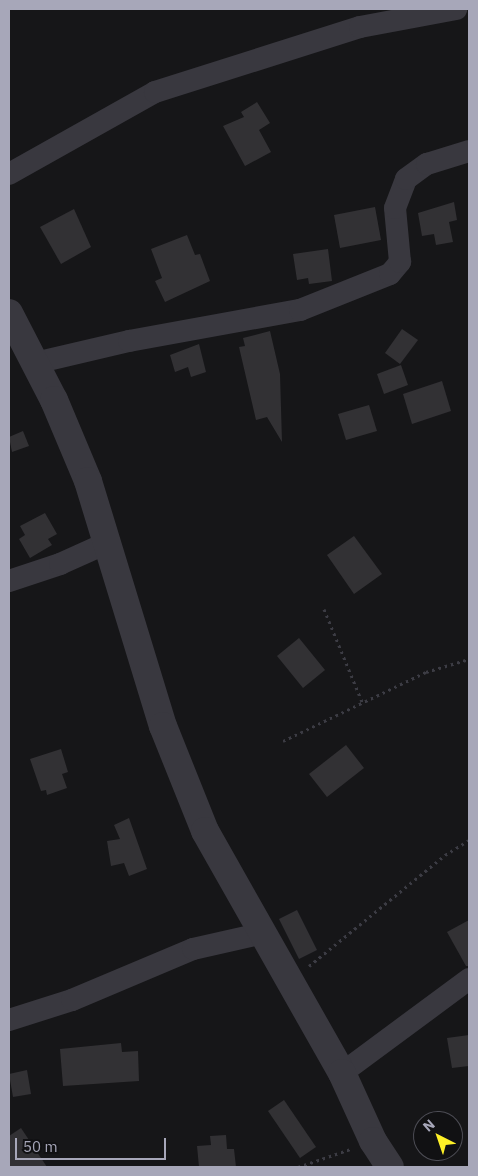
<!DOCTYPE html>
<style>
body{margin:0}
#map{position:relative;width:478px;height:1176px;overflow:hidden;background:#161618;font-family:"IBM Plex Sans",sans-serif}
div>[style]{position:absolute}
.building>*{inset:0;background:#323134}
.path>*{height:3px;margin-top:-1.5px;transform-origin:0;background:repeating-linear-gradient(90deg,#3c3c44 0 2.5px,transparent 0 6.5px)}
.minor>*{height:22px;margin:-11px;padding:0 11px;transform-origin:11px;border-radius:11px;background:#39383f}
.tertiary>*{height:28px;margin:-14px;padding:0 14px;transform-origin:14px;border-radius:14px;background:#39383f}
span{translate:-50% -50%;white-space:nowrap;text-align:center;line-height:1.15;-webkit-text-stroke:4px #111113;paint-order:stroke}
.frame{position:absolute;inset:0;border:10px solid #a7a7b9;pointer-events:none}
.north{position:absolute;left:413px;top:1111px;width:50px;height:50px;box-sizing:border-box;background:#111113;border:1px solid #4d4d55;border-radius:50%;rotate:319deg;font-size:14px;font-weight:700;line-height:20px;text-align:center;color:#a7a7b9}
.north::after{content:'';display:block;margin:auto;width:18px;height:22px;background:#fef027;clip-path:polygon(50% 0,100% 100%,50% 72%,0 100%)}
.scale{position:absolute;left:15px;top:1138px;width:151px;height:22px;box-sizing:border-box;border:2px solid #a7a7b9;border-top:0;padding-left:6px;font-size:15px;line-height:18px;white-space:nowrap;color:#a7a7b9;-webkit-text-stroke:4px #111113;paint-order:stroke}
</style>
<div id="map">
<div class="building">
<i style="clip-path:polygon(257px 102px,270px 123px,259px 130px,271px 152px,245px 166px,223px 126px,244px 117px,241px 112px)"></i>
<i style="clip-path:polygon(454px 202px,457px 220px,449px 222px,453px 242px,436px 245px,434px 234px,422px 236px,418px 213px)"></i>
<i style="clip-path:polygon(375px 207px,381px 240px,340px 248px,334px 215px)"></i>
<i style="clip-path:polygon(74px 209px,91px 247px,61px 264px,40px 227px)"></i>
<i style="clip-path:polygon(187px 235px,195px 255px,200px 254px,210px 281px,165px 302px,155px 281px,162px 278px,151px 249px)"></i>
<i style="clip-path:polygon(328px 249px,332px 281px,309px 284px,308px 278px,297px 280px,293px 254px)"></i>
<i style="clip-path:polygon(402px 329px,418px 340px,400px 364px,385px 353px)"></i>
<i style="clip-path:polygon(270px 331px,280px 374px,282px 442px,267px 417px,256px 420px,239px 347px,245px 346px,243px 338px)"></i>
<i style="clip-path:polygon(199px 344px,206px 372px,191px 377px,188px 367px,175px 372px,170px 355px)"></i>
<i style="clip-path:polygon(401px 365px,408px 385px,384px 394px,377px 374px)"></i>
<i style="clip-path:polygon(442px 381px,451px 411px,412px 424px,403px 394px)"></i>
<i style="clip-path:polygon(369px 405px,377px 431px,346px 440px,338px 414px)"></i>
<i style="clip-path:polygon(23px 431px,29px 446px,12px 452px,9px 437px)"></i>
<i style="clip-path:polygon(45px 513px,57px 534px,48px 539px,52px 545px,30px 558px,19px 539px,25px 535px,20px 526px)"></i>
<i style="clip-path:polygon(354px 536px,382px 574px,354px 594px,327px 555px)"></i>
<i style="clip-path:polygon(299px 638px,325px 670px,303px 688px,277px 656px)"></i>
<i style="clip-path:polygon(346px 745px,364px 768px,327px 797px,309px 774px)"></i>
<i style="clip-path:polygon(61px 749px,68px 772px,62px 774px,67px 788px,47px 795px,46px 790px,41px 791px,30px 759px)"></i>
<i style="clip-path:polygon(129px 818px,147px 869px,129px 876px,124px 863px,111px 866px,107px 841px,120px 839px,114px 825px)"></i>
<i style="clip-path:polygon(297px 910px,317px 950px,299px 959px,279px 919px)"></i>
<i style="clip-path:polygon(469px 920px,469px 966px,466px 966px,447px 932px)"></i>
<i style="clip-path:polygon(469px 1035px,469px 1066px,452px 1068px,447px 1038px)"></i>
<i style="clip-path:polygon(121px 1043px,122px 1052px,138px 1051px,139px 1081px,63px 1086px,60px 1049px)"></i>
<i style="clip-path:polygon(27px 1070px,31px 1094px,13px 1097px,9px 1074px)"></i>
<i style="clip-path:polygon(284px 1100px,316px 1147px,300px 1158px,268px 1111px)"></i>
<i style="clip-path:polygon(21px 1128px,47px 1167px,9px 1167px,9px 1136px)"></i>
<i style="clip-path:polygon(226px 1135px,227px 1149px,234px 1149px,236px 1167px,199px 1167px,197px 1146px,211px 1145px,210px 1136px)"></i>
</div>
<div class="path">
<i style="left:324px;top:609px;width:103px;rotate:67.7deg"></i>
<i style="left:283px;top:741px;width:159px;rotate:-25.8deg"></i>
<i style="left:426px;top:672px;width:45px;rotate:-16.8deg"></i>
<i style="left:309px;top:966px;width:176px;rotate:-39.2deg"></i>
<i style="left:445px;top:855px;width:28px;rotate:-32deg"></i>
<i style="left:298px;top:1167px;width:56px;rotate:-18.8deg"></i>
</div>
<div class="minor">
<i style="left:9px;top:174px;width:167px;rotate:-29.3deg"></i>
<i style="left:155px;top:92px;width:215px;rotate:-17.6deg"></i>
<i style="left:360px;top:27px;width:98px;rotate:-10.6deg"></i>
<i style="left:35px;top:363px;width:97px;rotate:-13.2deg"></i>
<i style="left:129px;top:341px;width:174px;rotate:-10.3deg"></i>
<i style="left:300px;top:310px;width:97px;rotate:-21.8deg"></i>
<i style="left:390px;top:274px;width:16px;rotate:-50deg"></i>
<i style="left:400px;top:262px;width:54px;rotate:-95.3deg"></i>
<i style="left:395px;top:208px;width:31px;rotate:-69deg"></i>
<i style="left:406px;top:179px;width:26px;rotate:-36deg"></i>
<i style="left:427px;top:164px;width:44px;rotate:-17.2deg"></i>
<i style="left:9px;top:581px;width:54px;rotate:-18.4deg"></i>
<i style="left:60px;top:564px;width:54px;rotate:-24.2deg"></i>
<i style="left:9px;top:1020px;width:66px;rotate:-17.6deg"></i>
<i style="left:72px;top:1000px;width:131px;rotate:-22.9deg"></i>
<i style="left:193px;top:949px;width:73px;rotate:-12.7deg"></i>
<i style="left:342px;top:1073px;width:158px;rotate:-36.5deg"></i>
</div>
<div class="tertiary">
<i style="left:9px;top:313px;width:98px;rotate:62.7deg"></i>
<i style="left:54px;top:400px;width:88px;rotate:67.2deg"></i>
<i style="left:88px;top:481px;width:256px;rotate:73deg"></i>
<i style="left:163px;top:726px;width:113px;rotate:68.2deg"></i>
<i style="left:205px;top:831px;width:278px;rotate:60.5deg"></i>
<i style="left:342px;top:1073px;width:75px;rotate:65.5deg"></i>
<i style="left:373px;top:1141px;width:31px;rotate:57deg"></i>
</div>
<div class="frame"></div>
<div class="north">N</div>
<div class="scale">50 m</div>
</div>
